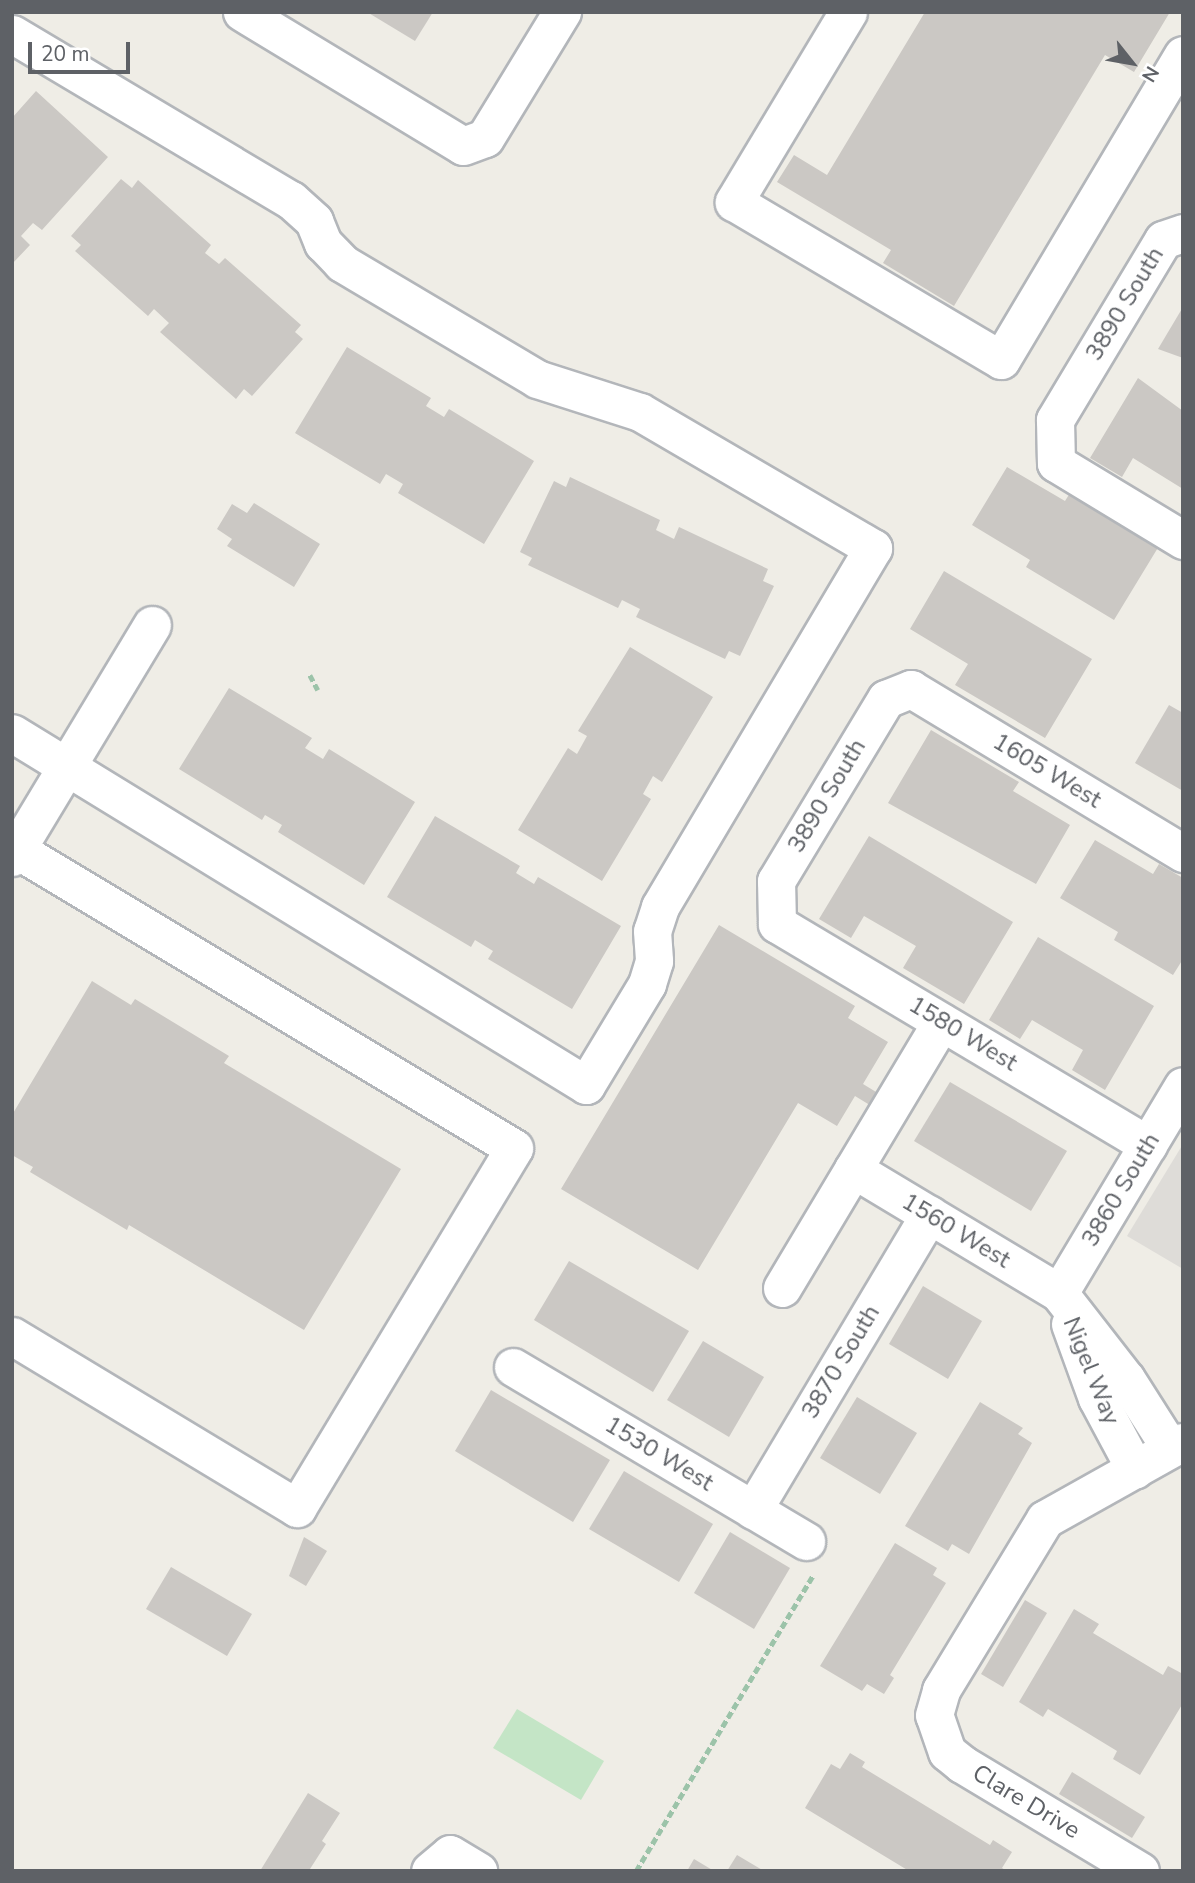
<!DOCTYPE html>
<style>
body{margin:0}
#map{position:relative;width:1195px;height:1883px;overflow:hidden;background:#efede6;font-family:"Nunito Sans",sans-serif}
div>[style]{position:absolute}
.industrial>*{inset:0;background:#dedcd8}
.green>*{inset:0;background:#c4e5c6}
.building>*{inset:0;background:#cbc8c4}
.path>*{height:4.5px;margin-top:-2.25px;transform-origin:0;background:repeating-linear-gradient(90deg,#9cc3a9 0 7px,transparent 0 10.5px)}
.roads{filter:drop-shadow(2px 0 #b3b6ba) drop-shadow(-2px 0 #b3b6ba) drop-shadow(0 2px #b3b6ba) drop-shadow(0 -2px #b3b6ba)}
.minor>*{height:37px;margin:-18.5px;padding:0 18.5px;transform-origin:18.5px;border-radius:18.5px;background:#fff}
span{translate:-50% -50%;white-space:nowrap;text-align:center;line-height:1.15;-webkit-text-stroke:5px #fff;paint-order:stroke}
.street-label{font-size:24px;color:#5e6166}
.frame{position:absolute;inset:0;border:14px solid #5e6166;pointer-events:none}
.north{position:absolute;left:1097px;top:28px;width:70px;height:70px;-webkit-text-stroke:5px #fff;paint-order:stroke;rotate:121deg;font-size:19px;font-weight:700;line-height:28px;text-align:center;color:#5e6166}
.north::after{content:'';display:block;margin:auto;width:24px;height:32px;background:#5e6166;clip-path:polygon(50% 0,100% 100%,50% 72%,0 100%)}
.scale{position:absolute;left:28px;top:42px;width:102px;height:32px;box-sizing:border-box;border:4px solid #5e6166;border-top:0;padding-left:9px;font-size:21px;line-height:24px;white-space:nowrap;color:#5e6166;-webkit-text-stroke:5px #fff;paint-order:stroke}
</style>
<div id="map">
<div class="industrial">
<i style="clip-path:polygon(1183px 1144px,1183px 1269px,1127px 1236px)"></i>
</div>
<div class="green">
<i style="clip-path:polygon(517px 1709px,604px 1761px,581px 1800px,493px 1748px)"></i>
</div>
<div class="building">
<i style="clip-path:polygon(367px 12px,433px 12px,415px 41px)"></i>
<i style="clip-path:polygon(925px 12px,1170px 12px,1134px 72px,1105px 55px,954px 306px,883px 263px,891px 250px,777px 182px,794px 155px,827px 175px)"></i>
<i style="clip-path:polygon(36px 91px,108px 157px,42px 230px,33px 223px,21px 236px,30px 245px,12px 264px,12px 118px)"></i>
<i style="clip-path:polygon(121px 179px,132px 188px,138px 180px,211px 245px,205px 253px,219px 264px,225px 258px,301px 325px,295px 332px,303px 339px,252px 396px,244px 389px,236px 399px,160px 332px,169px 323px,154px 309px,148px 316px,75px 251px,81px 245px,71px 236px)"></i>
<i style="clip-path:polygon(1183px 307px,1183px 358px,1158px 349px)"></i>
<i style="clip-path:polygon(347px 347px,431px 398px,426px 406px,444px 417px,449px 409px,534px 461px,484px 544px,398px 493px,403px 484px,386px 474px,380px 484px,295px 433px)"></i>
<i style="clip-path:polygon(1138px 378px,1183px 411px,1183px 489px,1133px 458px,1122px 477px,1090px 458px)"></i>
<i style="clip-path:polygon(1007px 467px,1065px 501px,1070px 493px,1159px 546px,1114px 620px,1026px 567px,1030px 560px,972px 525px)"></i>
<i style="clip-path:polygon(570px 477px,660px 520px,656px 530px,674px 539px,679px 527px,768px 569px,763px 581px,774px 586px,740px 656px,729px 651px,725px 659px,636px 617px,640px 609px,622px 600px,618px 608px,528px 565px,532px 558px,520px 552px,554px 481px,566px 487px)"></i>
<i style="clip-path:polygon(254px 503px,320px 544px,294px 587px,227px 546px,232px 539px,217px 529px,232px 504px,247px 513px)"></i>
<i style="clip-path:polygon(944px 571px,1092px 659px,1045px 738px,955px 685px,968px 664px,910px 629px)"></i>
<i style="clip-path:polygon(630px 647px,713px 697px,662px 782px,653px 776px,643px 794px,651px 799px,602px 881px,518px 830px,568px 748px,577px 754px,587px 736px,578px 731px)"></i>
<i style="clip-path:polygon(229px 688px,312px 738px,305px 748px,323px 759px,329px 749px,415px 802px,364px 885px,278px 832px,282px 825px,265px 815px,262px 820px,179px 769px)"></i>
<i style="clip-path:polygon(1169px 705px,1183px 713px,1183px 791px,1135px 763px)"></i>
<i style="clip-path:polygon(931px 730px,1019px 782px,1013px 791px,1070px 825px,1036px 884px,888px 803px)"></i>
<i style="clip-path:polygon(435px 816px,520px 866px,516px 873px,534px 884px,538px 877px,621px 926px,572px 1009px,488px 959px,493px 951px,475px 940px,471px 947px,387px 897px)"></i>
<i style="clip-path:polygon(869px 836px,1013px 922px,964px 1004px,903px 968px,916px 946px,864px 916px,851px 938px,819px 919px)"></i>
<i style="clip-path:polygon(1095px 840px,1153px 874px,1159px 864px,1183px 878px,1183px 959px,1173px 975px,1114px 940px,1118px 932px,1060px 898px)"></i>
<i style="clip-path:polygon(719px 925px,855px 1006px,848px 1018px,888px 1042px,863px 1084px,881px 1095px,873px 1107px,855px 1096px,837px 1126px,798px 1103px,698px 1270px,561px 1189px)"></i>
<i style="clip-path:polygon(1038px 937px,1154px 1006px,1105px 1090px,1072px 1070px,1083px 1050px,1032px 1020px,1020px 1039px,989px 1020px)"></i>
<i style="clip-path:polygon(92px 981px,131px 1005px,135px 999px,229px 1056px,224px 1063px,401px 1169px,304px 1330px,129px 1225px,127px 1230px,30px 1172px,33px 1167px,12px 1155px,12px 1115px)"></i>
<i style="clip-path:polygon(950px 1082px,1067px 1151px,1031px 1211px,914px 1141px)"></i>
<i style="clip-path:polygon(569px 1261px,689px 1331px,653px 1392px,534px 1320px)"></i>
<i style="clip-path:polygon(923px 1286px,982px 1321px,948px 1379px,889px 1344px)"></i>
<i style="clip-path:polygon(703px 1341px,764px 1377px,729px 1437px,667px 1400px)"></i>
<i style="clip-path:polygon(491px 1390px,610px 1460px,573px 1522px,455px 1451px)"></i>
<i style="clip-path:polygon(857px 1397px,917px 1433px,880px 1494px,820px 1458px)"></i>
<i style="clip-path:polygon(980px 1402px,1023px 1428px,1018px 1434px,1032px 1443px,969px 1554px,952px 1544px,948px 1551px,905px 1526px)"></i>
<i style="clip-path:polygon(624px 1471px,713px 1524px,679px 1582px,589px 1529px)"></i>
<i style="clip-path:polygon(730px 1532px,790px 1568px,754px 1629px,694px 1593px)"></i>
<i style="clip-path:polygon(304px 1537px,327px 1551px,306px 1586px,289px 1576px)"></i>
<i style="clip-path:polygon(895px 1543px,937px 1568px,933px 1575px,946px 1583px,890px 1675px,894px 1678px,884px 1694px,867px 1684px,862px 1691px,820px 1666px)"></i>
<i style="clip-path:polygon(171px 1567px,252px 1614px,227px 1656px,146px 1609px)"></i>
<i style="clip-path:polygon(1025px 1600px,1047px 1613px,1003px 1687px,981px 1674px)"></i>
<i style="clip-path:polygon(1074px 1609px,1099px 1624px,1093px 1633px,1163px 1675px,1168px 1666px,1183px 1674px,1183px 1703px,1140px 1775px,1113px 1759px,1117px 1751px,1048px 1709px,1043px 1717px,1019px 1702px)"></i>
<i style="clip-path:polygon(850px 1753px,865px 1762px,862px 1767px,990px 1845px,993px 1840px,1012px 1852px,1002px 1868px,1007px 1871px,909px 1871px,805px 1808px,831px 1764px,840px 1769px)"></i>
<i style="clip-path:polygon(1072px 1772px,1145px 1817px,1132px 1838px,1059px 1794px)"></i>
<i style="clip-path:polygon(308px 1793px,340px 1813px,322px 1841px,326px 1844px,310px 1869px,313px 1871px,260px 1871px)"></i>
<i style="clip-path:polygon(737px 1855px,764px 1871px,727px 1871px)"></i>
<i style="clip-path:polygon(694px 1859px,714px 1871px,687px 1871px)"></i>
</div>
<div class="path">
<i style="left:310px;top:675px;width:17px;rotate:62deg"></i>
<i style="left:636px;top:1871px;width:345px;rotate:-59.1deg"></i>
</div>
<div class="roads">
<div class="minor">
<i style="left:242px;top:12px;width:258px;rotate:31.2deg"></i>
<i style="left:463px;top:146px;width:23px;rotate:-20deg"></i>
<i style="left:485px;top:138px;width:148px;rotate:-58.6deg"></i>
<i style="left:848px;top:12px;width:222px;rotate:121deg"></i>
<i style="left:734px;top:202px;width:310px;rotate:30.6deg"></i>
<i style="left:1001px;top:360px;width:355px;rotate:-59.2deg"></i>
<i style="left:12px;top:34px;width:325px;rotate:30.8deg"></i>
<i style="left:291px;top:200px;width:31px;rotate:42deg"></i>
<i style="left:314px;top:221px;width:24px;rotate:68deg"></i>
<i style="left:323px;top:243px;width:28px;rotate:46deg"></i>
<i style="left:342px;top:263px;width:227px;rotate:30.7deg"></i>
<i style="left:537px;top:379px;width:108px;rotate:17.8deg"></i>
<i style="left:640px;top:412px;width:270px;rotate:30.3deg"></i>
<i style="left:873px;top:548px;width:417px;rotate:120.7deg"></i>
<i style="left:660px;top:907px;width:25px;rotate:108deg"></i>
<i style="left:652px;top:931px;width:30px;rotate:86deg"></i>
<i style="left:654px;top:961px;width:24px;rotate:107deg"></i>
<i style="left:647px;top:984px;width:118px;rotate:121.1deg"></i>
<i style="left:586px;top:1085px;width:673px;rotate:-148.48deg"></i>
<i style="left:1183px;top:233px;width:21px;rotate:161deg"></i>
<i style="left:1163px;top:240px;width:210px;rotate:121deg"></i>
<i style="left:1055px;top:420px;width:43px;rotate:88.7deg"></i>
<i style="left:1056px;top:463px;width:149px;rotate:31.2deg"></i>
<i style="left:12px;top:857px;width:271px;rotate:-58.9deg"></i>
<i style="left:1148px;top:1145px;width:432px;rotate:-149.2deg"></i>
<i style="left:777px;top:924px;width:43px;rotate:-91.3deg"></i>
<i style="left:776px;top:881px;width:213px;rotate:-58.9deg"></i>
<i style="left:886px;top:699px;width:27px;rotate:-22deg"></i>
<i style="left:911px;top:689px;width:318px;rotate:31.1deg"></i>
<i style="left:853px;top:1169px;width:240px;rotate:31deg"></i>
<i style="left:1059px;top:1293px;width:109px;rotate:52.1deg"></i>
<i style="left:1126px;top:1379px;width:82px;rotate:57.5deg"></i>
<i style="left:782px;top:1288px;width:310px;rotate:-59.1deg"></i>
<i style="left:1059px;top:1293px;width:241px;rotate:-59.1deg"></i>
<i style="left:1070px;top:1324px;width:79px;rotate:70deg"></i>
<i style="left:1097px;top:1398px;width:81px;rotate:61.8deg"></i>
<i style="left:12px;top:1336px;width:333px;rotate:31.1deg"></i>
<i style="left:297px;top:1508px;width:420px;rotate:-58.9deg"></i>
<i style="left:514px;top:1148px;width:579px;rotate:-149.05deg"></i>
<i style="left:513px;top:1367px;width:341px;rotate:30.7deg"></i>
<i style="left:753px;top:1510px;width:344px;rotate:-59.2deg"></i>
<i style="left:430px;top:1871px;width:26px;rotate:-40deg"></i>
<i style="left:450px;top:1854px;width:33px;rotate:31deg"></i>
<i style="left:1140px;top:1871px;width:208px;rotate:-149deg"></i>
<i style="left:962px;top:1764px;width:19px;rotate:-141deg"></i>
<i style="left:947px;top:1752px;width:39px;rotate:-109deg"></i>
<i style="left:934px;top:1715px;width:26px;rotate:-74deg"></i>
<i style="left:941px;top:1690px;width:200px;rotate:-58.7deg"></i>
<i style="left:1045px;top:1519px;width:158px;rotate:-29.2deg"></i>
</div>
</div>
<div class="street-label">
<span style="left:1125px;top:304px;rotate:-59deg">3890 South</span>
<span style="left:1047px;top:771px;rotate:31deg">1605 West</span>
<span style="left:827px;top:796px;rotate:-59deg">3890 South</span>
<span style="left:963px;top:1034px;rotate:31deg">1580 West</span>
<span style="left:1121px;top:1190px;rotate:-59deg">3860 South</span>
<span style="left:956px;top:1231px;rotate:31deg">1560 West</span>
<span style="left:841px;top:1362px;rotate:-59deg">3870 South</span>
<span style="left:1091px;top:1371px;rotate:68deg">Nigel Way</span>
<span style="left:659px;top:1454px;rotate:31deg">1530 West</span>
<span style="left:1026px;top:1802px;rotate:31deg">Clare Drive</span>
</div>
<div class="frame"></div>
<div class="north">N</div>
<div class="scale">20 m</div>
</div>
